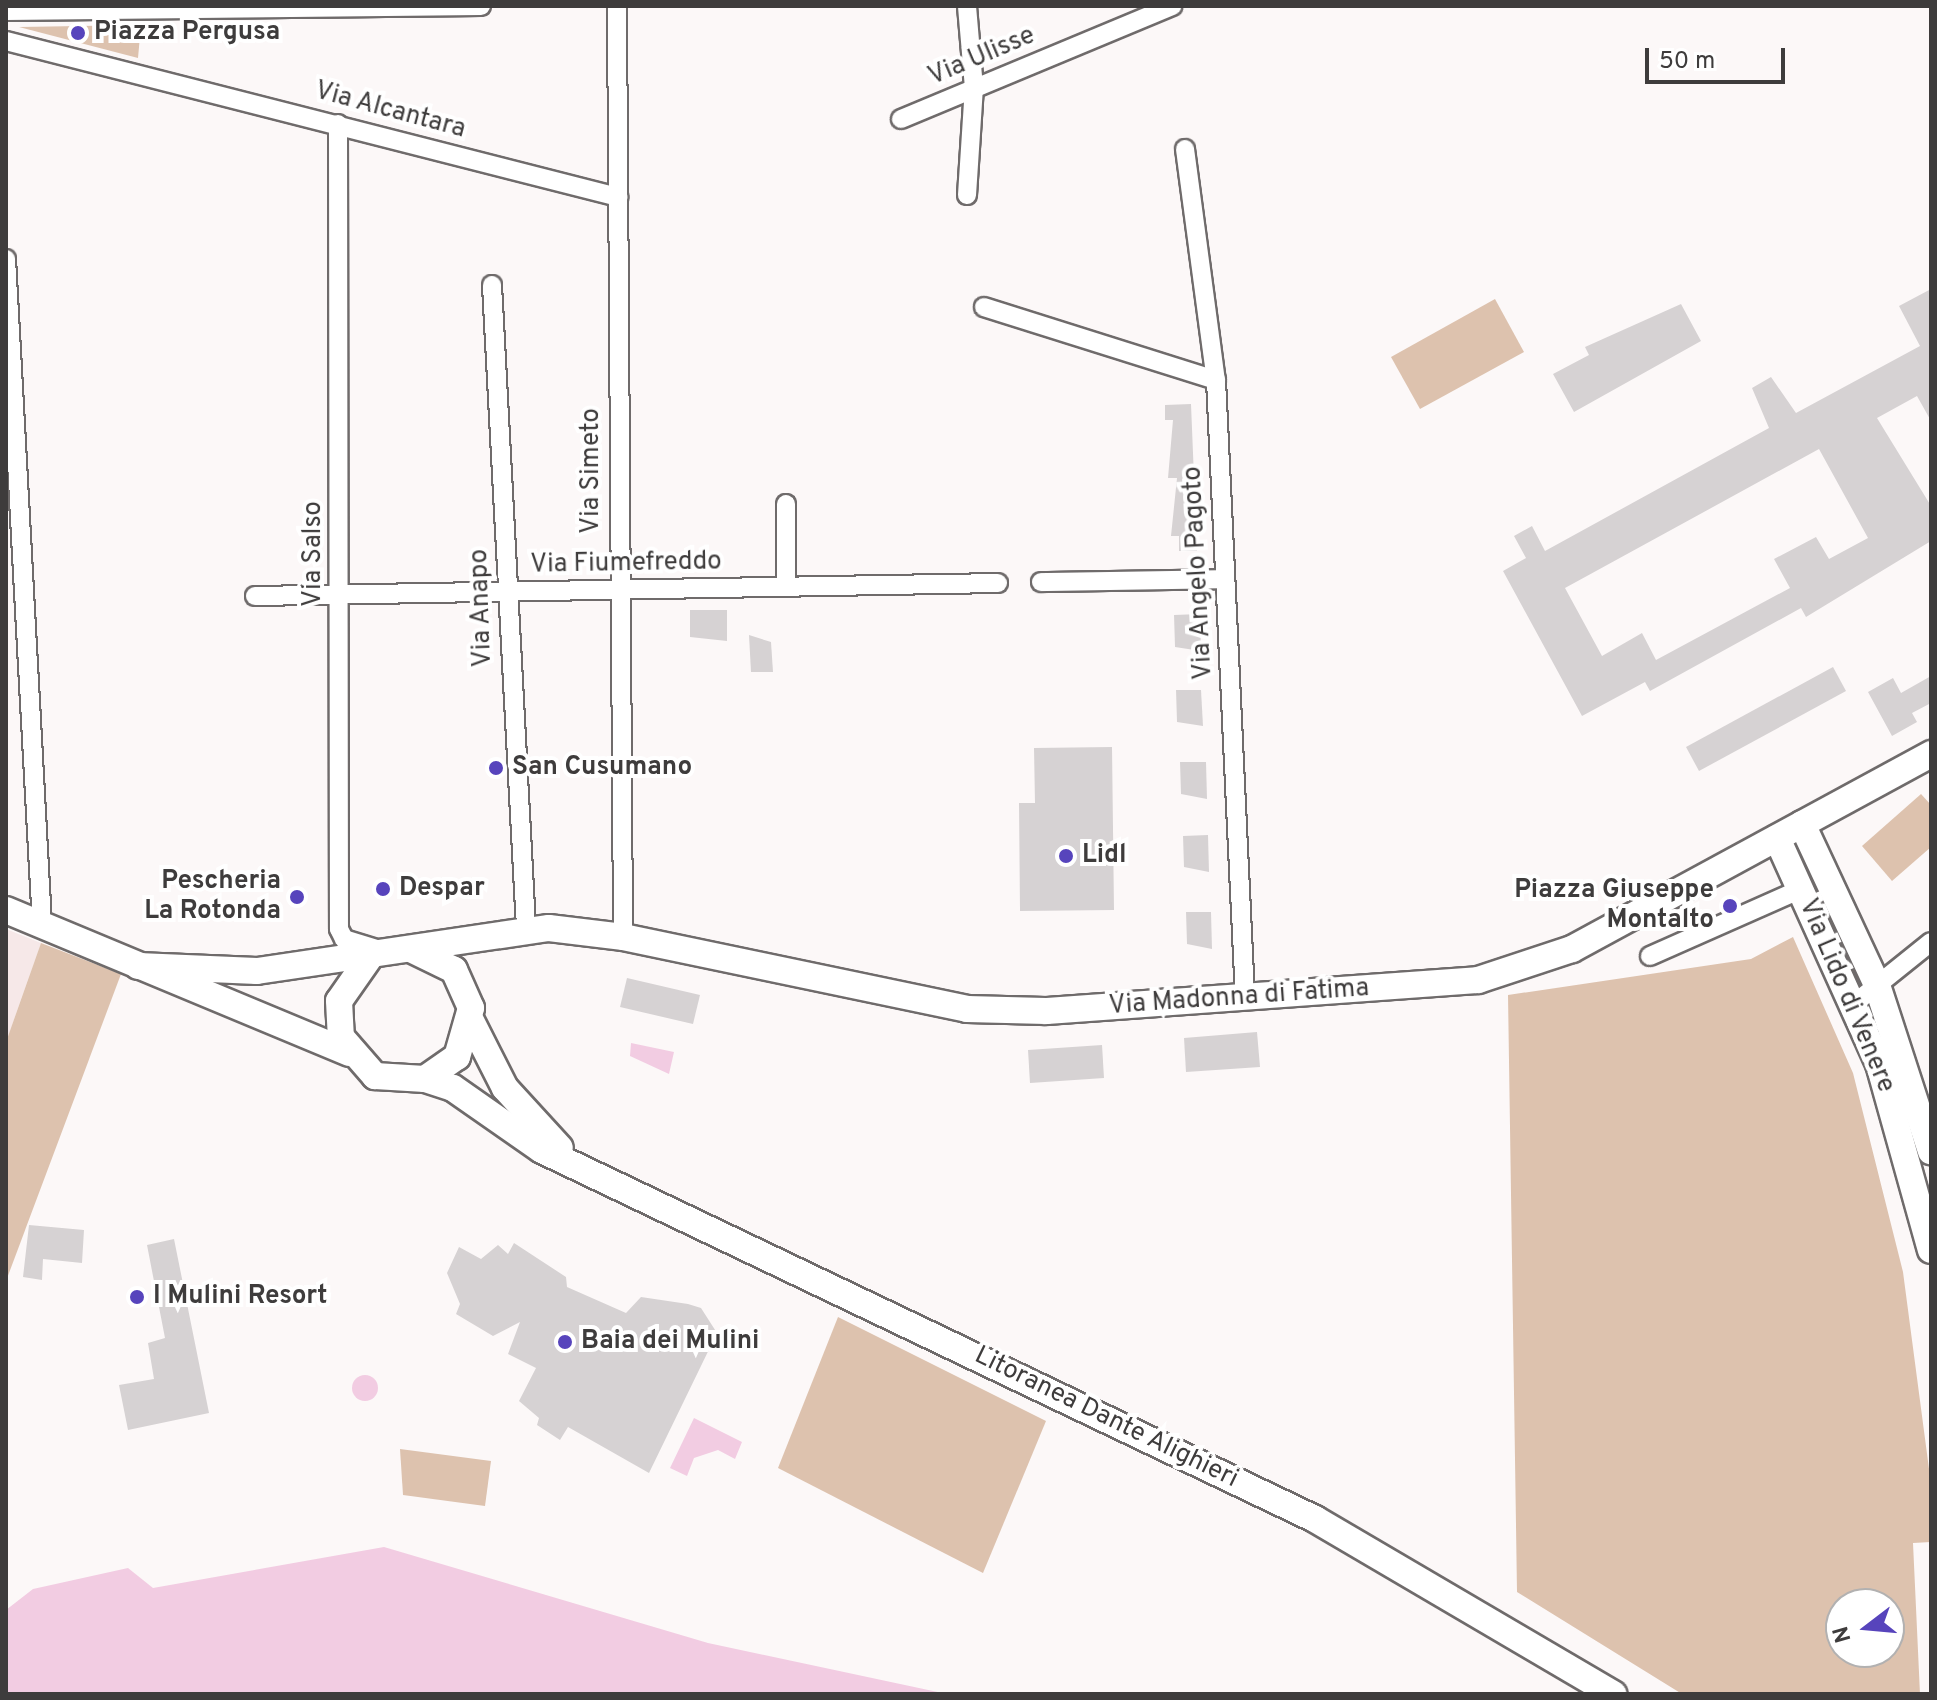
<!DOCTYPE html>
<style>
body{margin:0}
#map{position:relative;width:1937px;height:1700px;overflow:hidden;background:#fcf8f8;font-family:Overpass,sans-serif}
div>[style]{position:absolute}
.built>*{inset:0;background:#f6e8e8}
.green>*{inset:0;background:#ddc2ae}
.water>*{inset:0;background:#f2cce2}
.round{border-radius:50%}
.building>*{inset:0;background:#d6d2d3}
.roads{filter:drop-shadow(2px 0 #6f6b6b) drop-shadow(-2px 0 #6f6b6b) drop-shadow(0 2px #6f6b6b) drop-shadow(0 -2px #6f6b6b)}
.street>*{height:18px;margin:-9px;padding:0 9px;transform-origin:9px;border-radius:9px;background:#fff}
.secondary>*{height:26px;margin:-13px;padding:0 13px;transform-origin:13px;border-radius:13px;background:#fff}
.dots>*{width:22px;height:22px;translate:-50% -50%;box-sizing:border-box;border:4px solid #fff;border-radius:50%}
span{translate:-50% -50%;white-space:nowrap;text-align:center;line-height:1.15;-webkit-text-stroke:8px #fff;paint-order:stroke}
.poi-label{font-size:26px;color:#3e3c3c;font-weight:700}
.left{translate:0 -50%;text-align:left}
.right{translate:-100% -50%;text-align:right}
.street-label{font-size:26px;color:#3e3c3c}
.frame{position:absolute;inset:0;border:8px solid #3e3c3c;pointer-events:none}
.north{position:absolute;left:1825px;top:1588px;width:80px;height:80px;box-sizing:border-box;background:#fff;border:2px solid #b2b1b1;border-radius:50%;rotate:254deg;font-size:22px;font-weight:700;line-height:32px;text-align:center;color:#3e3c3c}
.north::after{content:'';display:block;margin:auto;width:28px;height:36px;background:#5744bc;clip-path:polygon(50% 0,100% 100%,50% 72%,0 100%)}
.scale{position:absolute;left:1645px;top:48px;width:140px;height:36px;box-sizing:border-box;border:4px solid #3e3c3c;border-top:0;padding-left:10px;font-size:24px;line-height:28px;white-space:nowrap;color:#3e3c3c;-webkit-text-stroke:6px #fff;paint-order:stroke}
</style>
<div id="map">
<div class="built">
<i style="clip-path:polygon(6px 929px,41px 943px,6px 1042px)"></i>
</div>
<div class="green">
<i style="clip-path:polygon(141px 25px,138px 58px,19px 27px)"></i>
<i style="clip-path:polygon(1495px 299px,1524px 352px,1420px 409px,1391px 357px)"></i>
<i style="clip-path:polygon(1921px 794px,1931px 805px,1931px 847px,1892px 881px,1862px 846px)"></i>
<i style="clip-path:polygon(evenodd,1793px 937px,1853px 1073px,1903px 1272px,1931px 1484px,1931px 1542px,1913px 1543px,1920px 1694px,1682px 1694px,1517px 1592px,1508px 995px,1751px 959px,1793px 937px,1841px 1604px,1889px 1604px,1889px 1652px,1841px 1652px,1841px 1604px)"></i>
<i style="clip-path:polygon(41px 943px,121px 974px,6px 1281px,6px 1042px)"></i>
<i style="clip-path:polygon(838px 1317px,1046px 1421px,983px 1573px,778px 1468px)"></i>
<i style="clip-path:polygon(400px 1449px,491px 1461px,485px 1506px,403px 1495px)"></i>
</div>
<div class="water">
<i style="clip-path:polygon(631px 1043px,674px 1052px,669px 1074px,630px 1056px)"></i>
<i class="round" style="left:352px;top:1375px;width:26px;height:26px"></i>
<i style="clip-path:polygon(694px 1418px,742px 1442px,735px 1459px,718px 1450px,694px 1458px,687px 1476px,670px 1468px)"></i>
<i style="clip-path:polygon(384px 1547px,708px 1643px,947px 1694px,6px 1694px,6px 1610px,33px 1589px,128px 1568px,153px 1588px)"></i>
</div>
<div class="building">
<i style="clip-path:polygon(evenodd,1931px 289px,1931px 421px,1917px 396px,1877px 418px,1931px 506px,1931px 541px,1806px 617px,1801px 608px,1650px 691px,1645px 682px,1582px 716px,1503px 571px,1526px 558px,1514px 536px,1532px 526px,1545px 551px,1769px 428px,1752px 388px,1771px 377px,1796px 413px,1920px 346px,1899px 306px,1931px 289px,1819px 449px,1868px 538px,1829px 559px,1816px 537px,1774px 559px,1790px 588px,1656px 660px,1642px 633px,1602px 656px,1565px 588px,1819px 449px)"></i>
<i style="clip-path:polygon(1681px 304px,1701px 341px,1574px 412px,1553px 374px,1589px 355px,1585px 347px)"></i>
<i style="clip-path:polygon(1191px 404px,1197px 551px,1179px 551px,1179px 536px,1171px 536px,1177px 478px,1168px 478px,1173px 420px,1165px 420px,1165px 405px)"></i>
<i style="clip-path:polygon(690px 610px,727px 610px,727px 641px,690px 637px)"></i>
<i style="clip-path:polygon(1200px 614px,1201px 651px,1175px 647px,1174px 615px)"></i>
<i style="clip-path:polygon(749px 635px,771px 642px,773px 672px,751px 672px)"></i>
<i style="clip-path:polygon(1833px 667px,1846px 691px,1699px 771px,1686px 747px)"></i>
<i style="clip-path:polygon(1931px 676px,1931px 703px,1912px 713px,1917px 722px,1892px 736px,1868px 692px,1893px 678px,1901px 693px)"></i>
<i style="clip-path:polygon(1176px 690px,1201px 690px,1203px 726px,1177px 722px)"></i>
<i style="clip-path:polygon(1112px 747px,1114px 910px,1020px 911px,1019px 803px,1035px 803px,1034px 748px)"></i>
<i style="clip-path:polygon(1180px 762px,1206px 762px,1207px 799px,1181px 794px)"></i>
<i style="clip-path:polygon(1208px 835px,1209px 872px,1184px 867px,1183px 836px)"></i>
<i style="clip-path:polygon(1186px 912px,1211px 912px,1212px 949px,1187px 944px)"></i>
<i style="clip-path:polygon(627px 978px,700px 995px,693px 1024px,620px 1007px)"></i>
<i style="clip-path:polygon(1257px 1032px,1260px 1067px,1186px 1072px,1184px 1038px)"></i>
<i style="clip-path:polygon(1102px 1045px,1104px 1078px,1030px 1083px,1028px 1050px)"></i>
<i style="clip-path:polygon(29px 1225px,84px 1230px,82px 1263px,43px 1259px,42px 1280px,23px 1277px)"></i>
<i style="clip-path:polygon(174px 1239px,209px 1413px,128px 1430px,119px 1385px,154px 1379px,148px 1343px,165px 1338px,147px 1245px)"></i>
<i style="clip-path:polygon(514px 1243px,566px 1277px,567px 1287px,626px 1313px,641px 1297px,688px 1304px,701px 1308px,717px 1333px,649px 1473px,568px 1427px,560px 1440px,537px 1425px,539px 1418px,519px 1401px,536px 1368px,508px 1354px,520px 1322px,493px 1336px,456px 1314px,460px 1304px,447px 1273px,459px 1247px,481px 1259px,498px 1245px,508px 1254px)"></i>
</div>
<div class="roads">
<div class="street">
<i style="left:617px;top:6px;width:931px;rotate:89.63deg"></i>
<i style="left:6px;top:11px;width:475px;rotate:-0.6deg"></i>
<i style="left:6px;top:41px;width:632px;rotate:14.3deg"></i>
<i style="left:901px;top:119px;width:294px;rotate:-22.6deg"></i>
<i style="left:338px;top:124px;width:805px;rotate:89.93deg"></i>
<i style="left:339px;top:929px;width:11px;rotate:63deg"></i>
<i style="left:344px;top:939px;width:34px;rotate:17deg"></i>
<i style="left:1185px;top:149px;width:233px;rotate:82.4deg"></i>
<i style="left:1216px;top:380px;width:618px;rotate:87.31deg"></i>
<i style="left:967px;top:195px;width:107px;rotate:-86.3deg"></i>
<i style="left:974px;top:88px;width:82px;rotate:-94.9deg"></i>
<i style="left:6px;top:259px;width:665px;rotate:86.9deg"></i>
<i style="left:492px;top:285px;width:644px;rotate:86.97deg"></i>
<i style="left:984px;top:307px;width:243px;rotate:17.5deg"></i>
<i style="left:1041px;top:582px;width:184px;rotate:-0.9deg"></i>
<i style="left:786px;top:587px;width:83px;rotate:-90deg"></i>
<i style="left:255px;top:596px;width:743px;rotate:-1deg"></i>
<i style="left:1650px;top:956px;width:165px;rotate:-23.9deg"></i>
<i style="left:1855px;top:1003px;width:97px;rotate:-38.8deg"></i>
</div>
<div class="secondary">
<i style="left:1802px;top:824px;width:178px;rotate:65deg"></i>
<i style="left:1877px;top:985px;width:175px;rotate:72deg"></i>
<i style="left:1777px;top:838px;width:248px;rotate:65.7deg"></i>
<i style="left:1879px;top:1064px;width:193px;rotate:74.4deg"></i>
<i style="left:6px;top:910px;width:372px;rotate:22.6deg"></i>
<i style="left:369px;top:958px;width:52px;rotate:124.9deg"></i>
<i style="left:339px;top:1001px;width:36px;rotate:87deg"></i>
<i style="left:341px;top:1037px;width:52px;rotate:48.9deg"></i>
<i style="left:375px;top:1076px;width:50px;rotate:3.4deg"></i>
<i style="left:425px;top:1079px;width:39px;rotate:-35deg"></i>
<i style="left:457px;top:1057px;width:51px;rotate:-74.1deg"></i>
<i style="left:471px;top:1008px;width:42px;rotate:-114.1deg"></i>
<i style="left:454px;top:970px;width:48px;rotate:-154deg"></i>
<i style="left:138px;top:966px;width:119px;rotate:2.4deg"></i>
<i style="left:257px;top:971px;width:295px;rotate:-8.4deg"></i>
<i style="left:549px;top:928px;width:75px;rotate:6.9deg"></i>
<i style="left:623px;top:937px;width:351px;rotate:11.8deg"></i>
<i style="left:967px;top:1009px;width:79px;rotate:1.5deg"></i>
<i style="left:1046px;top:1011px;width:433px;rotate:-4.1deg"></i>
<i style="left:1478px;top:980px;width:99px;rotate:-18.3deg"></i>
<i style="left:1572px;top:949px;width:409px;rotate:-28.5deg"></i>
<i style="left:471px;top:1021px;width:75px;rotate:63.1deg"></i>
<i style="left:505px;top:1088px;width:81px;rotate:47.5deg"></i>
<i style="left:425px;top:1079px;width:29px;rotate:18deg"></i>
<i style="left:453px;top:1088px;width:108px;rotate:34.9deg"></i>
<i style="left:542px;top:1150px;width:857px;rotate:25.52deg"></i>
<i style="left:1315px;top:1519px;width:346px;rotate:30.4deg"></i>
</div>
</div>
<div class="dots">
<i style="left:78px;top:33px;background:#5744bc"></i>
<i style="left:496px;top:768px;background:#5744bc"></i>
<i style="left:1066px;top:856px;background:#5744bc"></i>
<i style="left:383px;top:889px;background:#5744bc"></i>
<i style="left:297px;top:897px;background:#5744bc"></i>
<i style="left:1730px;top:906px;background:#5744bc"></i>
<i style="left:137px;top:1297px;background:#5744bc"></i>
<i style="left:565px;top:1342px;background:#5744bc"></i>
</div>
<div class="poi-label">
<span class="left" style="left:94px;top:33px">Piazza Pergusa</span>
<span class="left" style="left:512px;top:768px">San Cusumano</span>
<span class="left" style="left:1082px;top:856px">Lidl</span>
<span class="right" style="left:281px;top:897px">Pescheria<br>La Rotonda</span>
<span class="left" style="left:399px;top:889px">Despar</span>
<span class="right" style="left:1714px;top:906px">Piazza Giuseppe<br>Montalto</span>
<span class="left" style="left:153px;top:1297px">I Mulini Resort</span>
<span class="left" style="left:581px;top:1342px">Baia dei Mulini</span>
</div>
<div class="street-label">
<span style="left:982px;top:57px;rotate:-23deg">Via Ulisse</span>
<span style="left:390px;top:111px;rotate:15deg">Via Alcantara</span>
<span style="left:592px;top:471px;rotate:-90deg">Via Simeto</span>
<span style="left:314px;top:554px;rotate:-90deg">Via Salso</span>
<span style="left:626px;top:564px;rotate:-1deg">Via Fiumefreddo</span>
<span style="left:1199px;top:573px;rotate:-93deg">Via Angelo Pagoto</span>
<span style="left:482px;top:608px;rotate:-92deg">Via Anapo</span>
<span style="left:1846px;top:996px;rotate:67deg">Via Lido di Venere</span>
<span style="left:1239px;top:998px;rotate:-4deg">Via Madonna di Fatima</span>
<span style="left:1106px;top:1418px;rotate:26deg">Litoranea Dante Alighieri</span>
</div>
<div class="frame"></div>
<div class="north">N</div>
<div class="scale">50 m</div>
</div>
